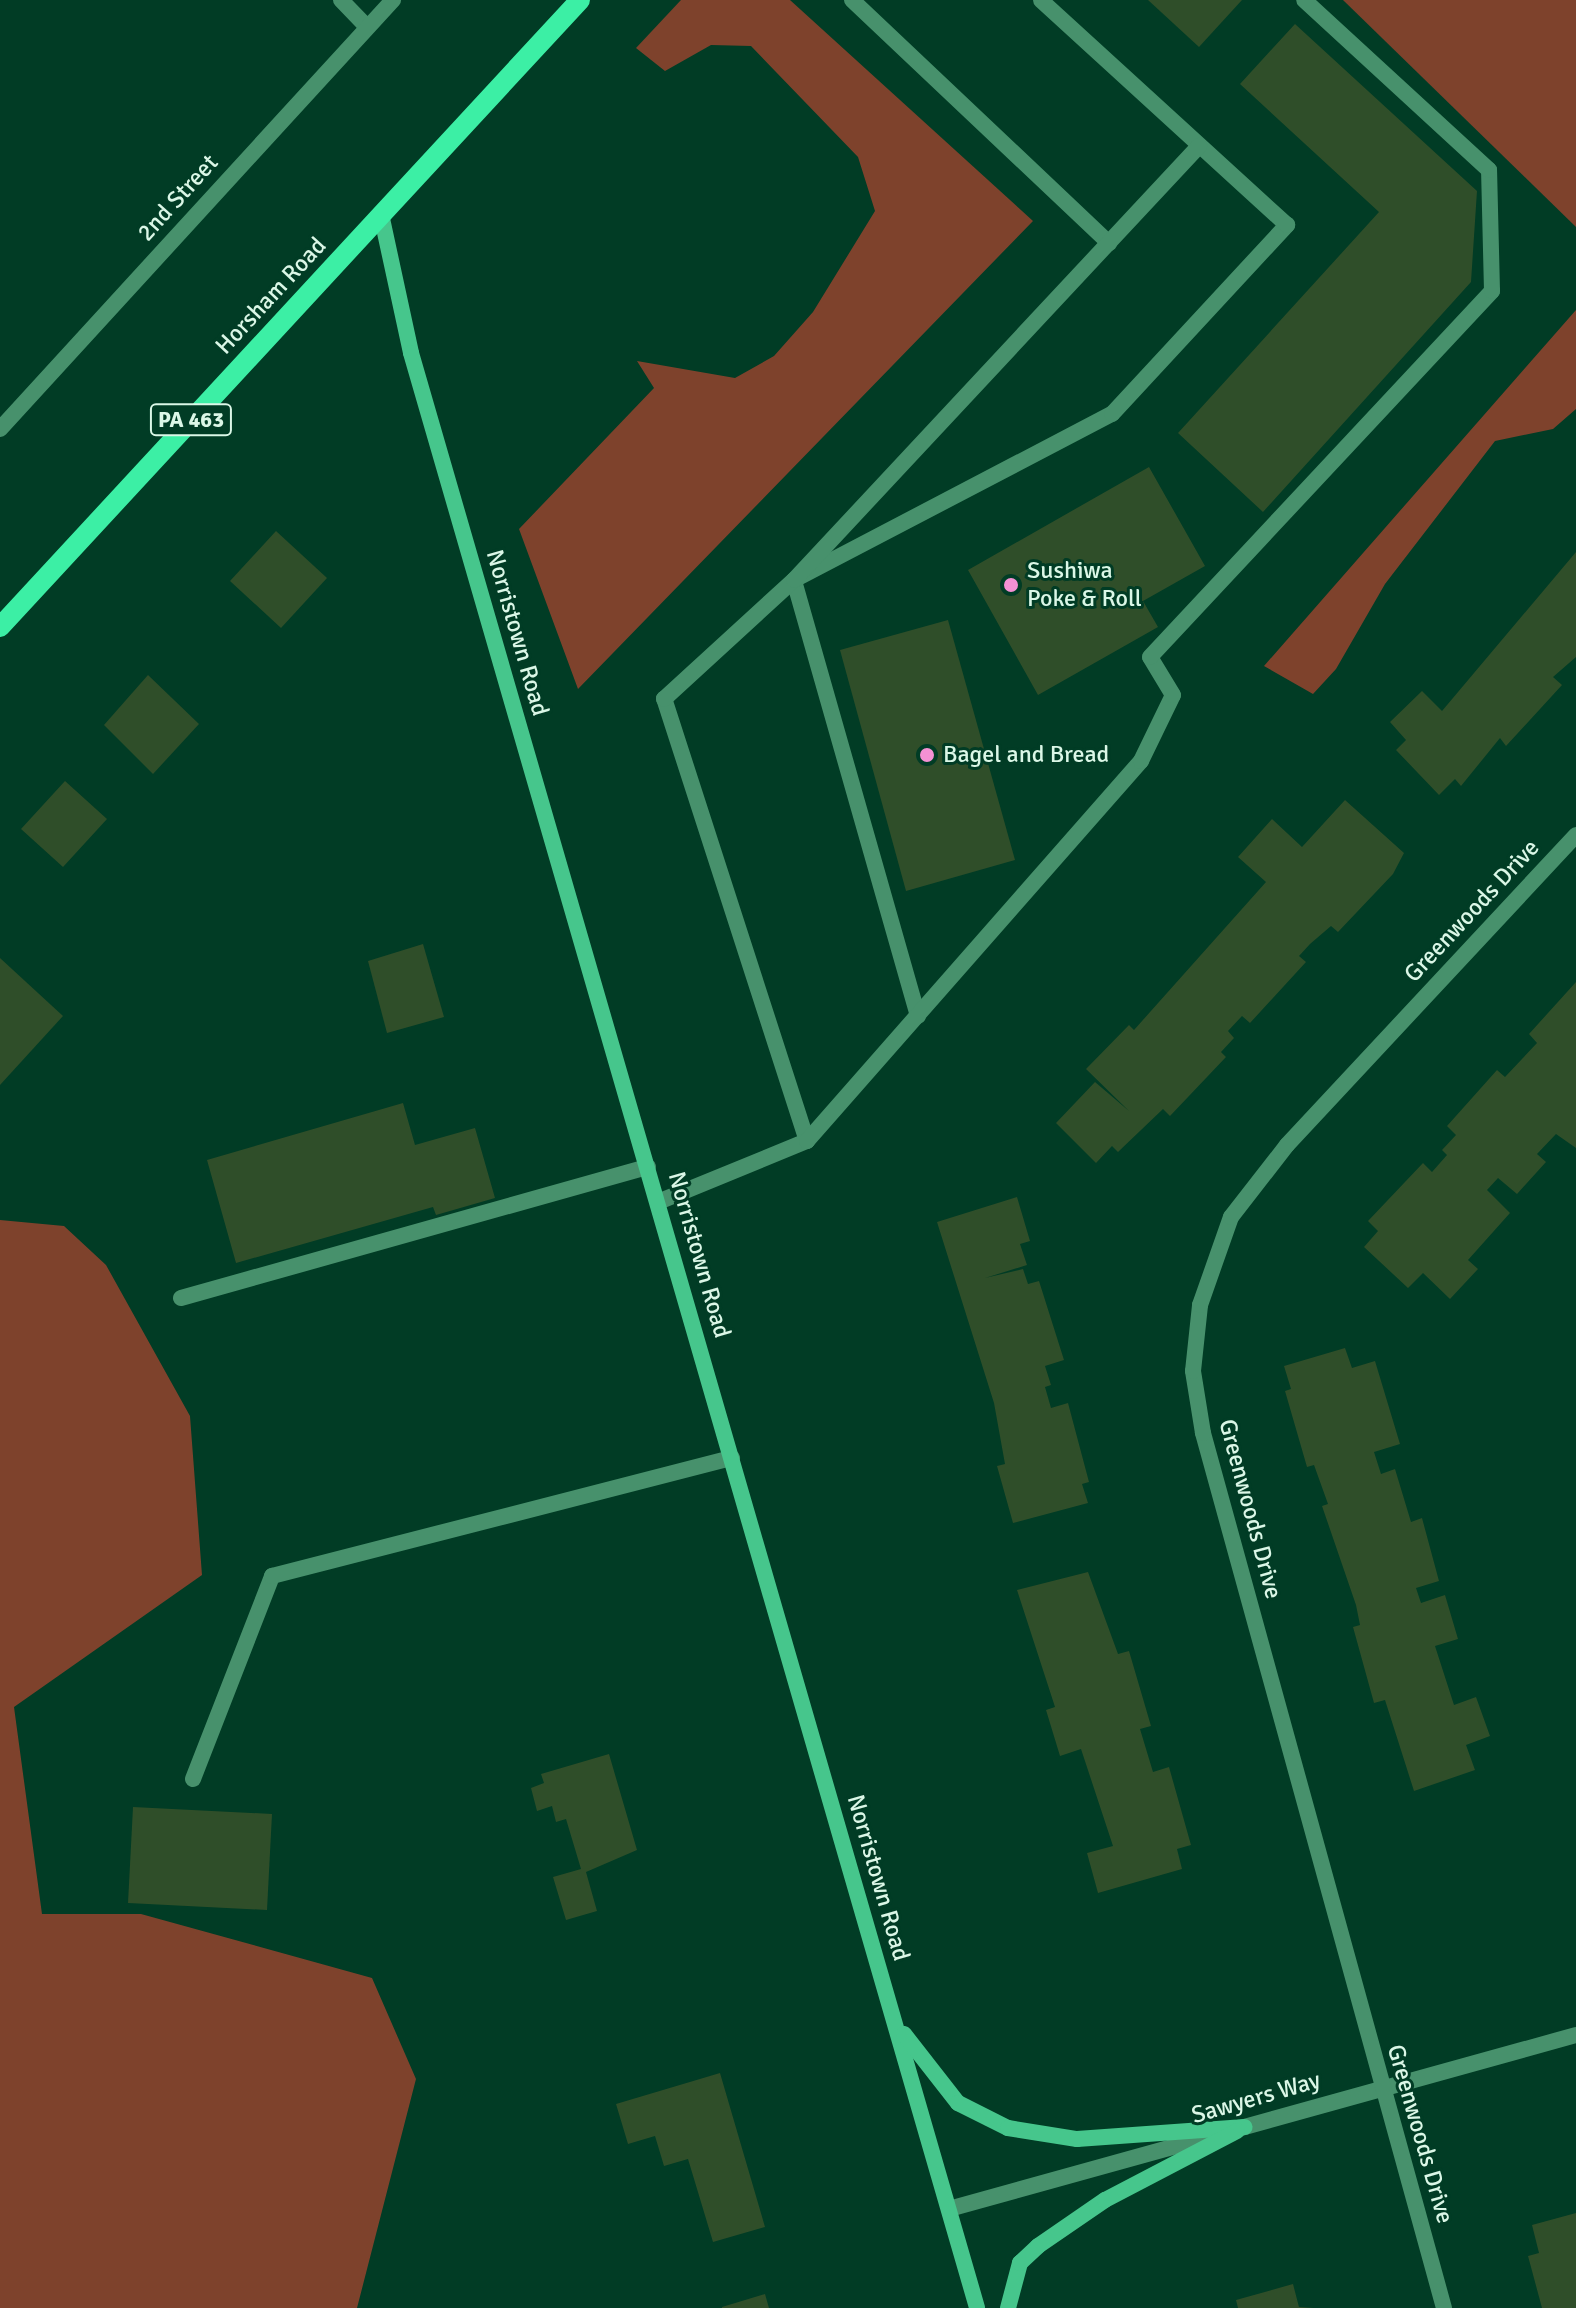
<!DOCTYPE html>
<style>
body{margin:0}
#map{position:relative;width:1576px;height:2308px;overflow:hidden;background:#013c25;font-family:Signika,sans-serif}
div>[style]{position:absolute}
.green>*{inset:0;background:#7e422c}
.building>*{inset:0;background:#2f4e29}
.lane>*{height:16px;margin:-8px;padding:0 8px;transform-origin:8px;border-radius:8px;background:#47916c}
.street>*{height:16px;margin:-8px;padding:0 8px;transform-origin:8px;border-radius:8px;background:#47916c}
.secondary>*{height:16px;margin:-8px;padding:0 8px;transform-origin:8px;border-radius:8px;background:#46c68c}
.primary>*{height:20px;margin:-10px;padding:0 10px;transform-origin:10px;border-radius:10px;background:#3cefa5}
.dots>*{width:22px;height:22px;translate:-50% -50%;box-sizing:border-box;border:4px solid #013c25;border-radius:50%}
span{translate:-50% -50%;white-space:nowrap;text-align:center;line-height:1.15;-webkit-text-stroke:6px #013c25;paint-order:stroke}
.shield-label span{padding:2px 6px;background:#013c25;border:2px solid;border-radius:6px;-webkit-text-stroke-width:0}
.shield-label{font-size:22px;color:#dbf7e7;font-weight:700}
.street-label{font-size:24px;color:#dbf7e7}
.poi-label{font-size:24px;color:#dbf7e7}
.left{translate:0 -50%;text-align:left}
</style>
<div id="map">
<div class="green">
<i style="clip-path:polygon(681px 0,790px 0,1033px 221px,578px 689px,519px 529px,654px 388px,637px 361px,735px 378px,774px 356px,813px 312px,875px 211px,858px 157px,751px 46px,711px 45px,665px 71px,636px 48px)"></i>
<i style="clip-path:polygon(1343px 0,1576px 0,1576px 227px)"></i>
<i style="clip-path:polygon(1576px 310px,1576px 409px,1553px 429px,1495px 441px,1385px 584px,1336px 669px,1313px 694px,1264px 666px)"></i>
<i style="clip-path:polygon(0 1220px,64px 1226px,106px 1265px,190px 1416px,202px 1575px,14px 1707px,42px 1914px,141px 1914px,372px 1978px,416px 2079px,357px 2308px,0 2308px)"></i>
</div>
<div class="building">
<i style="clip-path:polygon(1148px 0,1242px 0,1199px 47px)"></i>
<i style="clip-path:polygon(1295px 24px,1477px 191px,1471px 282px,1263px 512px,1178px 433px,1379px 212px,1240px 84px)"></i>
<i style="clip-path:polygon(1149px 467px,1205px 566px,1143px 601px,1158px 627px,1038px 695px,968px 570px)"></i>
<i style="clip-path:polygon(276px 531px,327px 578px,281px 628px,230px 581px)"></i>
<i style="clip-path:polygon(1576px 552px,1576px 657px,1553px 677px,1562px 685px,1506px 746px,1500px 738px,1461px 786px,1455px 779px,1439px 795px,1396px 750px,1406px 740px,1390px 722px,1422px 691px,1442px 711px)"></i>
<i style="clip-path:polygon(948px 620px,1015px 860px,906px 891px,840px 650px)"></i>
<i style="clip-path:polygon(148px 675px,199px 724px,153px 774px,104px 725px)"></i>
<i style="clip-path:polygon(65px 781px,107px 819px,63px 867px,21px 829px)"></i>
<i style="clip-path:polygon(1345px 800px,1404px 853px,1393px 874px,1338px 932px,1331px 926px,1310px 944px,1299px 956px,1306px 962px,1250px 1023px,1242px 1016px,1228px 1031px,1234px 1038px,1221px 1052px,1226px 1057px,1170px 1116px,1163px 1109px,1118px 1152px,1112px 1146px,1096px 1163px,1056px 1123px,1095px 1082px,1129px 1111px,1086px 1069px,1129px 1025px,1134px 1030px,1266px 882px,1238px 857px,1272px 819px,1302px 847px)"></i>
<i style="clip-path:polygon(423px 944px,444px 1017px,387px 1033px,368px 961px)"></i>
<i style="clip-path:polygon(0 958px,63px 1016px,0 1085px)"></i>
<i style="clip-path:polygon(1576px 982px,1576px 1148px,1556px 1134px,1537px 1154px,1546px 1162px,1517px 1194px,1498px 1178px,1487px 1190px,1510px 1213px,1468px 1260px,1478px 1269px,1450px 1299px,1423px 1273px,1408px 1288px,1364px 1247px,1378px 1231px,1368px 1221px,1423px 1163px,1432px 1172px,1447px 1155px,1442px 1150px,1456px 1135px,1447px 1126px,1497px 1070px,1505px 1077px,1537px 1043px,1529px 1034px)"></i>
<i style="clip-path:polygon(403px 1103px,415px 1145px,475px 1128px,495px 1198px,436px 1215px,433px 1207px,236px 1263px,207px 1160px)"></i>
<i style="clip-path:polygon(1017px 1197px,1030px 1241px,1020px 1244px,1027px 1265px,985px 1278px,1023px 1269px,1028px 1284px,1039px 1281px,1064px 1360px,1045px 1366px,1051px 1385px,1045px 1387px,1051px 1408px,1068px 1403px,1089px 1482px,1082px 1484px,1088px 1503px,1013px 1523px,997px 1466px,1005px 1464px,994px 1403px,937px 1222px)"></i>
<i style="clip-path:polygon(1345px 1348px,1352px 1368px,1375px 1361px,1400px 1444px,1374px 1452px,1381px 1474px,1395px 1469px,1411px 1522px,1422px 1518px,1439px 1581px,1416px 1588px,1421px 1603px,1445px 1595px,1458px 1639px,1435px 1646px,1454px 1705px,1476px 1697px,1490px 1736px,1466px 1745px,1475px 1770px,1414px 1791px,1385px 1700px,1374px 1703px,1353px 1627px,1360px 1625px,1356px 1605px,1322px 1506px,1328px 1504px,1314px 1465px,1307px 1467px,1285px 1391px,1291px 1389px,1284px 1366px)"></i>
<i style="clip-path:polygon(1088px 1572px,1118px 1654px,1129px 1651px,1151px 1726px,1140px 1729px,1153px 1772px,1169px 1767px,1191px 1845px,1177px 1849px,1182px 1869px,1098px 1893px,1087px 1853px,1113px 1846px,1081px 1749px,1060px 1756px,1046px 1710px,1055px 1707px,1017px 1590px)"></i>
<i style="clip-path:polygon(609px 1754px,637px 1850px,586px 1872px,597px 1911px,566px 1920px,553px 1877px,581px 1869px,566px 1819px,556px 1822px,552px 1806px,537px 1811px,531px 1788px,544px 1783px,541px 1774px)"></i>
<i style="clip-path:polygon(133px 1807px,272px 1814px,267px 1910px,128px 1903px)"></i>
<i style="clip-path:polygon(720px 2073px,765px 2227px,713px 2242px,688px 2159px,664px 2166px,655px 2136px,628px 2144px,616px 2104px)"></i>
<i style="clip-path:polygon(1576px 2213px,1576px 2308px,1542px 2308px,1528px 2256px,1539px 2253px,1532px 2225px)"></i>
<i style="clip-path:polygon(1293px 2284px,1299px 2307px,1314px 2308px,1238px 2308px,1236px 2300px)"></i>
<i style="clip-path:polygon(765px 2294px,769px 2308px,722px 2308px,722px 2307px)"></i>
</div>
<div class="lane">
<i style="left:341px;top:0;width:37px;rotate:46deg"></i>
<i style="left:852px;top:0;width:354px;rotate:43.4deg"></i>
<i style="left:918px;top:1016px;width:453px;rotate:-105.9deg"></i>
<i style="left:794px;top:580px;width:359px;rotate:-27.6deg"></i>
<i style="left:1112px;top:414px;width:258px;rotate:-47.2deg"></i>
<i style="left:1287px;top:225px;width:333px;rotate:-137.6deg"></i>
<i style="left:807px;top:1141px;width:465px;rotate:-107.9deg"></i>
<i style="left:664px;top:699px;width:176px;rotate:-42.5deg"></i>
<i style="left:794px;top:580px;width:594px;rotate:-46.98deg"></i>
<i style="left:658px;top:1202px;width:161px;rotate:-22.3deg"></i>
<i style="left:807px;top:1141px;width:506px;rotate:-48.69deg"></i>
<i style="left:1141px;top:761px;width:73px;rotate:-64.1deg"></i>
<i style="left:1173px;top:695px;width:44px;rotate:-121.2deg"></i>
<i style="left:1150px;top:657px;width:501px;rotate:-46.94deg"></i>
<i style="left:1492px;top:291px;width:121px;rotate:-91.4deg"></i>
<i style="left:1489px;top:170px;width:251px;rotate:-137.4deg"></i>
<i style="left:181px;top:1298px;width:485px;rotate:-15.7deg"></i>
<i style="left:193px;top:1779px;width:218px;rotate:-68.7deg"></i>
<i style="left:272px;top:1576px;width:475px;rotate:-14.4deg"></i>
</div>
<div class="street">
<i style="left:0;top:429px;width:582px;rotate:-47.51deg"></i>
<i style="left:949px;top:2209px;width:651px;rotate:-15.51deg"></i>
<i style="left:1444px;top:2308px;width:908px;rotate:-105.4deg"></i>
<i style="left:1203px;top:1433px;width:63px;rotate:-99.2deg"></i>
<i style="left:1193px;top:1371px;width:66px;rotate:-83.9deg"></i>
<i style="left:1200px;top:1305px;width:93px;rotate:-70.6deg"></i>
<i style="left:1231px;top:1217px;width:91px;rotate:-52.1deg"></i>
<i style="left:1287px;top:1145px;width:424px;rotate:-47deg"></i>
</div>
<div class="secondary">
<i style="left:381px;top:214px;width:142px;rotate:77.8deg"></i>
<i style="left:411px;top:353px;width:2035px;rotate:73.85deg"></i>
<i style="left:904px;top:2034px;width:88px;rotate:52deg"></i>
<i style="left:958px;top:2103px;width:56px;rotate:26.6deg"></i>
<i style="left:1008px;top:2128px;width:70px;rotate:9.1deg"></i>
<i style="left:1077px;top:2139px;width:168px;rotate:-4.1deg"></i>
<i style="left:1008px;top:2308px;width:47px;rotate:-75.1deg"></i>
<i style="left:1020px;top:2263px;width:25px;rotate:-43deg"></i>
<i style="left:1038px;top:2246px;width:81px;rotate:-34.5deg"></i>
<i style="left:1105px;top:2200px;width:149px;rotate:-27.6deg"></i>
</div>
<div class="primary">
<i style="left:0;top:627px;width:854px;rotate:-47.23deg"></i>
</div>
<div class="dots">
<i style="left:1011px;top:585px;background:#f491d4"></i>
<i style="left:927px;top:755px;background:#f491d4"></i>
</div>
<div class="shield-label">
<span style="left:191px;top:420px">PA 463</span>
</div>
<div class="street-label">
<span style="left:178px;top:198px;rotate:-48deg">2nd Street</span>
<span style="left:271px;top:296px;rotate:-47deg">Horsham Road</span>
<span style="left:517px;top:633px;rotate:74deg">Norristown Road</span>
<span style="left:1472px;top:911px;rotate:-47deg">Greenwoods Drive</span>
<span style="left:699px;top:1255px;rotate:74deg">Norristown Road</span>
<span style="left:1250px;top:1509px;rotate:75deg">Greenwoods Drive</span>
<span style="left:878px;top:1878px;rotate:74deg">Norristown Road</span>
<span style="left:1256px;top:2098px;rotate:-16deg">Sawyers Way</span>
<span style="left:1420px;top:2134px;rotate:74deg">Greenwoods Drive</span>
</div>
<div class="poi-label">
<span class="left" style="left:1027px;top:585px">Sushiwa<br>Poke &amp; Roll</span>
<span class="left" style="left:943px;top:755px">Bagel and Bread</span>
</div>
</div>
